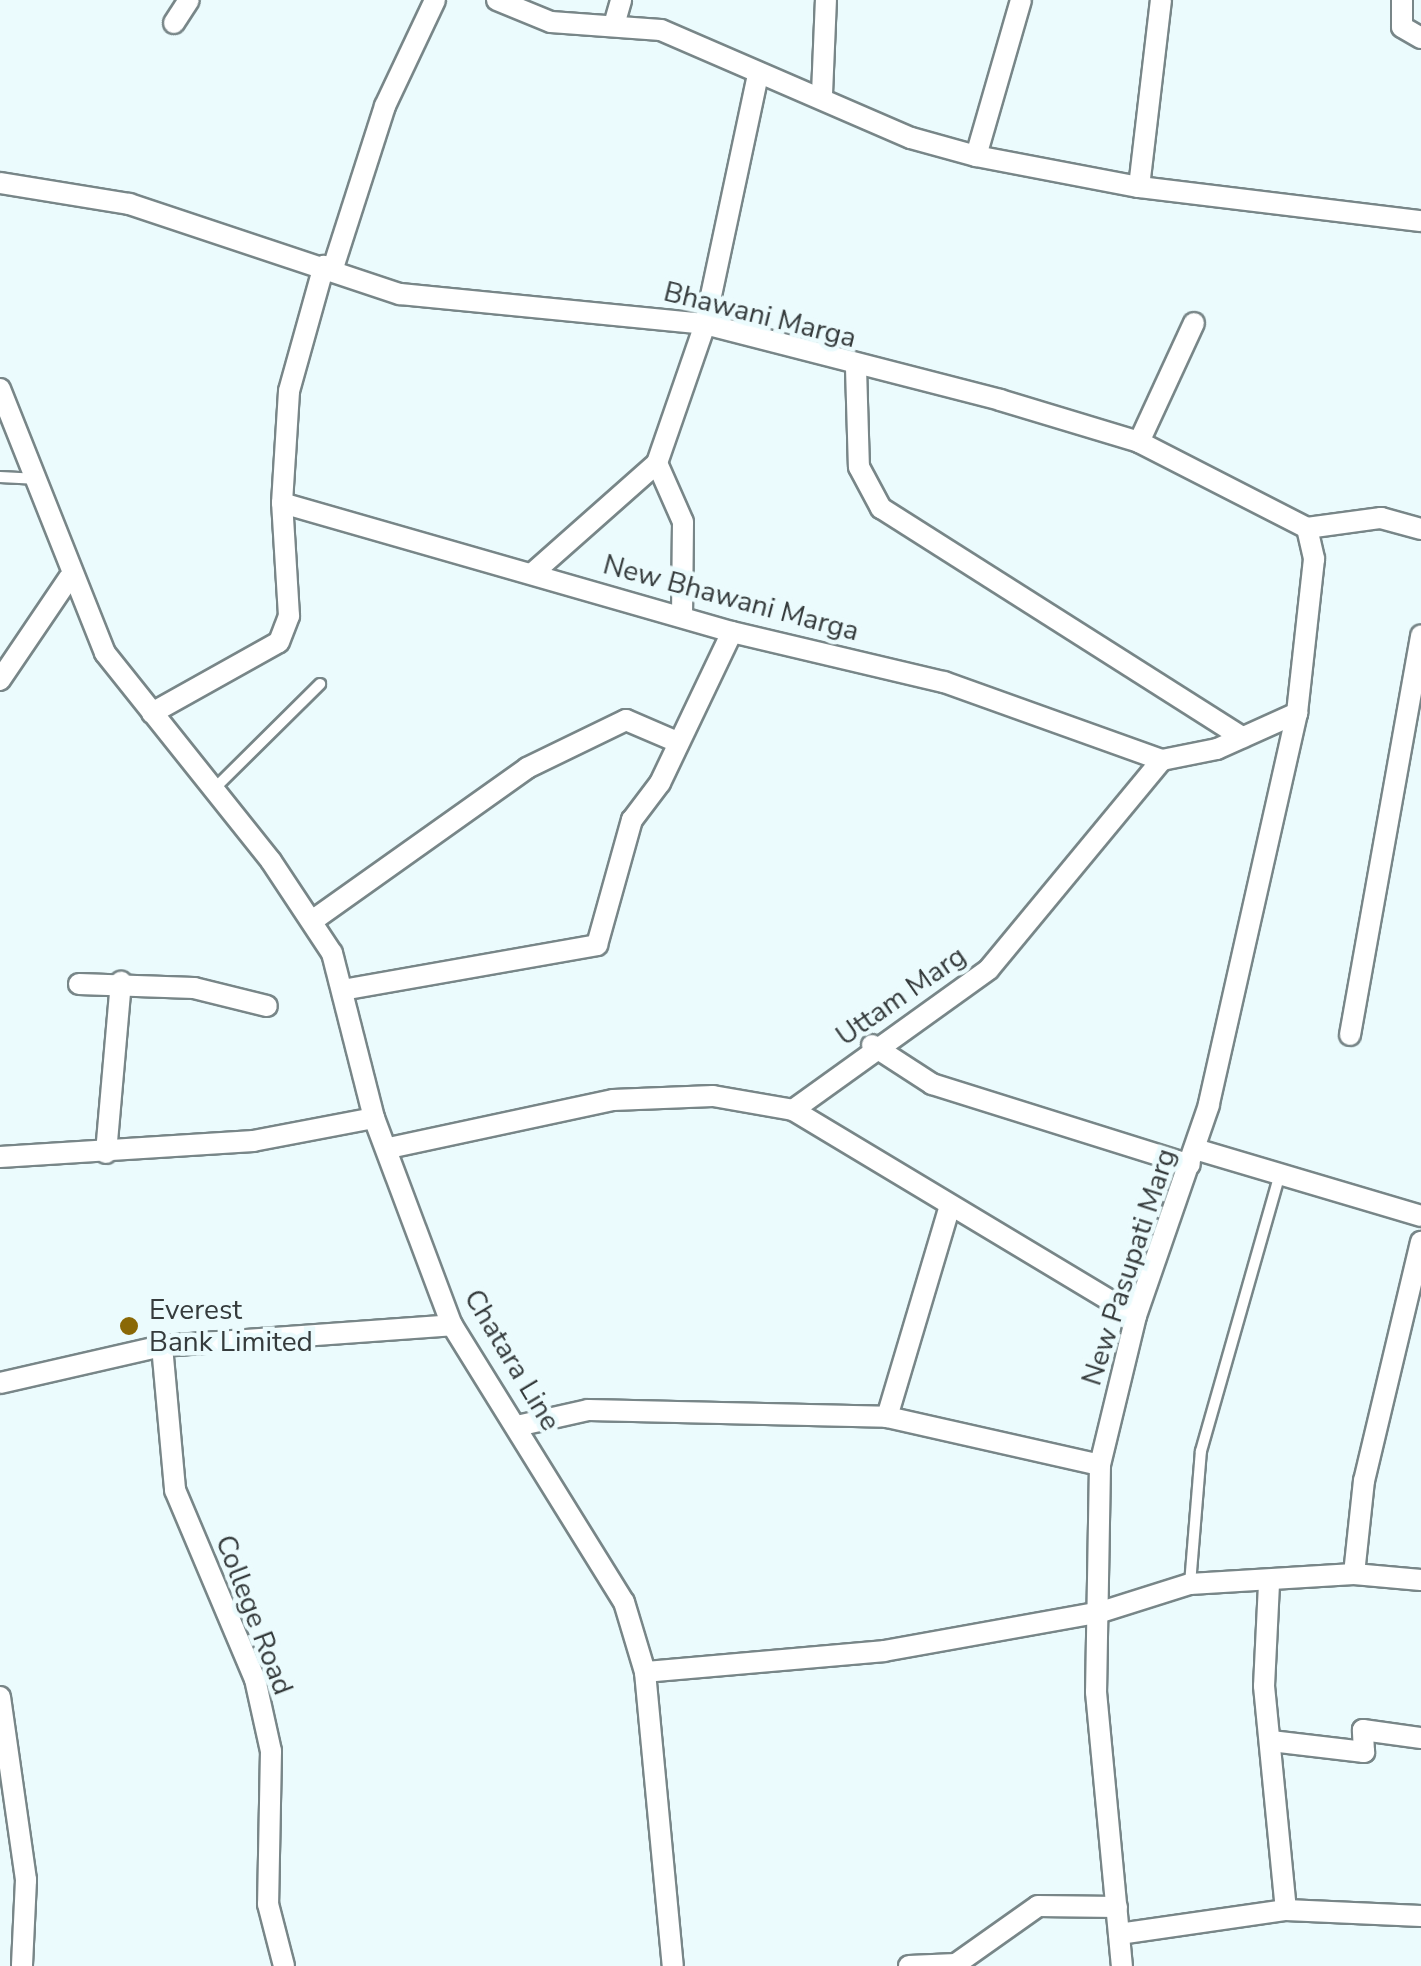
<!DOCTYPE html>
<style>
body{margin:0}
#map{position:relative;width:1421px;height:1966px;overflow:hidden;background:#ebfbfd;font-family:"Nunito Sans",sans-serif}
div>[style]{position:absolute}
.roads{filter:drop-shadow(2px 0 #788688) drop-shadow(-2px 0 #788688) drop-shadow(0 2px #788688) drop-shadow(0 -2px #788688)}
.service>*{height:10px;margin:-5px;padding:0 5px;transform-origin:5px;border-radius:5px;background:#fff}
.minor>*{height:20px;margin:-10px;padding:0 10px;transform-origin:10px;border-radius:10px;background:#fff}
.dots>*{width:28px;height:28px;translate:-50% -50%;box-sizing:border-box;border:5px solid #ebfbfd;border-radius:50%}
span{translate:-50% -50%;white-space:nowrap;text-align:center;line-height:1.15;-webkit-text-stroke:9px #ebfbfd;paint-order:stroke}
.street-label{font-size:28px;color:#353b3c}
.poi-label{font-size:28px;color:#353b3c}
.left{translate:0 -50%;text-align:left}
</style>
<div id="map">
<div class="roads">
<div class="service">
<div style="left:0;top:477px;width:34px;rotate:3deg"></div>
<div style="left:215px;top:788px;width:148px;rotate:-44.7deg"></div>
<div style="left:1190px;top:1584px;width:133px;rotate:-85.3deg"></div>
<div style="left:1201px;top:1451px;width:281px;rotate:-74.1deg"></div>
</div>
<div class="minor">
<div style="left:497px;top:0;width:58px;rotate:22.2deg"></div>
<div style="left:551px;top:22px;width:110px;rotate:4.2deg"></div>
<div style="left:661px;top:30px;width:272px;rotate:23.4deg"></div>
<div style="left:911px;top:138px;width:67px;rotate:15.5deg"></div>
<div style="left:976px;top:156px;width:166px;rotate:10.8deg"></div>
<div style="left:1139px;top:187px;width:284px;rotate:6.9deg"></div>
<div style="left:1402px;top:0;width:27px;rotate:90deg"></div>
<div style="left:1402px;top:27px;width:22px;rotate:30deg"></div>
<div style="left:174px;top:23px;width:27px;rotate:-57deg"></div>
<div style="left:614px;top:25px;width:26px;rotate:-74deg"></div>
<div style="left:822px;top:94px;width:94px;rotate:-87.6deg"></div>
<div style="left:976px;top:156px;width:162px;rotate:-73.9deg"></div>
<div style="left:0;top:183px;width:131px;rotate:9.2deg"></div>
<div style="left:129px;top:204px;width:286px;rotate:18.4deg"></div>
<div style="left:400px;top:294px;width:306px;rotate:5.6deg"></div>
<div style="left:705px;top:324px;width:305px;rotate:14.4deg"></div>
<div style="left:1000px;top:400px;width:145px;rotate:16.8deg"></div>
<div style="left:1139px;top:442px;width:189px;rotate:27.1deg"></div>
<div style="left:1307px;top:528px;width:32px;rotate:77deg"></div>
<div style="left:1314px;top:559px;width:155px;rotate:96.3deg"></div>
<div style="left:1297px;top:713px;width:402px;rotate:102.7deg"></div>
<div style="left:1209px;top:1105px;width:223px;rotate:109.1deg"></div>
<div style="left:1136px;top:1316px;width:153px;rotate:103.6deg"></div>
<div style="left:1100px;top:1465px;width:227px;rotate:91deg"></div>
<div style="left:1096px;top:1692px;width:275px;rotate:84.6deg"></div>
<div style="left:1139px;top:187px;width:188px;rotate:-83.3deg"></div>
<div style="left:333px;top:268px;width:170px;rotate:-72.2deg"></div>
<div style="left:385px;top:106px;width:117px;rotate:-64.7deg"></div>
<div style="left:856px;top:368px;width:99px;rotate:88.3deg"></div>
<div style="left:859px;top:467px;width:47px;rotate:61.8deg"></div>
<div style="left:881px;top:508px;width:428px;rotate:32.4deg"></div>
<div style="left:0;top:389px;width:284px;rotate:68.3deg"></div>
<div style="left:105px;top:653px;width:266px;rotate:51.4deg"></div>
<div style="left:271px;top:861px;width:110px;rotate:56.5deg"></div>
<div style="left:332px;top:953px;width:170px;rotate:75.7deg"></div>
<div style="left:374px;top:1118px;width:221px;rotate:69.4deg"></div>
<div style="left:452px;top:1325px;width:326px;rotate:58.2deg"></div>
<div style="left:624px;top:1602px;width:73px;rotate:73.3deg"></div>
<div style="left:645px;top:1672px;width:295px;rotate:84.6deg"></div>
<div style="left:1139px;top:442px;width:131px;rotate:-65.2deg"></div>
<div style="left:657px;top:463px;width:64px;rotate:66.2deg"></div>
<div style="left:683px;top:522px;width:93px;rotate:90.6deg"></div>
<div style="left:282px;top:503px;width:468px;rotate:16deg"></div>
<div style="left:732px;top:632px;width:218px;rotate:13.3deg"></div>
<div style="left:944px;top:682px;width:232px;rotate:19.7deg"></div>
<div style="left:1307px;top:528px;width:75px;rotate:-7.7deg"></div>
<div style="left:1381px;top:518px;width:41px;rotate:15.4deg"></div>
<div style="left:534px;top:572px;width:164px;rotate:-41.5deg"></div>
<div style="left:657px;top:463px;width:147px;rotate:-70.9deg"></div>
<div style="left:705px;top:324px;width:256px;rotate:-78deg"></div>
<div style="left:0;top:680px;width:123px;rotate:-55.9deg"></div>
<div style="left:152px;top:713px;width:145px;rotate:-29.2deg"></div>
<div style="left:279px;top:642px;width:28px;rotate:-69deg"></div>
<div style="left:289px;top:616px;width:113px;rotate:-93.5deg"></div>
<div style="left:282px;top:503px;width:112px;rotate:-86.4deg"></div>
<div style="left:289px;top:391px;width:130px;rotate:-74.4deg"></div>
<div style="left:312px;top:921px;width:264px;rotate:-35.4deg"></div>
<div style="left:527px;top:768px;width:110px;rotate:-25.9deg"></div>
<div style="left:626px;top:720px;width:53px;rotate:23.2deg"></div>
<div style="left:79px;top:984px;width:115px;rotate:2deg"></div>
<div style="left:194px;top:988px;width:75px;rotate:13.9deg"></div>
<div style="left:348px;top:989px;width:253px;rotate:-10deg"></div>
<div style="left:597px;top:945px;width:130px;rotate:-74.4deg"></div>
<div style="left:632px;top:820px;width:46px;rotate:-52.9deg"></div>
<div style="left:660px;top:783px;width:167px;rotate:-64.5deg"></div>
<div style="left:1350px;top:1035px;width:406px;rotate:-79.9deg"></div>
<div style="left:872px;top:1045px;width:72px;rotate:33deg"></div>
<div style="left:932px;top:1084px;width:270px;rotate:17.4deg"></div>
<div style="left:793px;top:1110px;width:400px;rotate:31deg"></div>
<div style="left:389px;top:1148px;width:229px;rotate:-12.1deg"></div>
<div style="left:613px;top:1100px;width:100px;rotate:-2.3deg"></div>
<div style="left:713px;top:1096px;width:81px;rotate:9.9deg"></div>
<div style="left:793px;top:1110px;width:241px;rotate:-35.7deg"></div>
<div style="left:989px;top:969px;width:271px;rotate:-50.4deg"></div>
<div style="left:1162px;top:760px;width:56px;rotate:-11.3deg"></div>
<div style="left:1217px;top:749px;width:88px;rotate:-24.2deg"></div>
<div style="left:1195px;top:1149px;width:236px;rotate:16.5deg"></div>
<div style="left:106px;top:1153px;width:172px;rotate:-85deg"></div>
<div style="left:0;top:1157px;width:254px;rotate:-3.6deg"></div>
<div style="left:253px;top:1141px;width:123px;rotate:-10.8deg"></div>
<div style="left:162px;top:1346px;width:145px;rotate:84.8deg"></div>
<div style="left:175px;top:1490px;width:205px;rotate:67.1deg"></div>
<div style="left:255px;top:1679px;width:74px;rotate:77.5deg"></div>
<div style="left:271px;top:1751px;width:153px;rotate:91.1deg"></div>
<div style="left:268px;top:1904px;width:64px;rotate:75.5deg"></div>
<div style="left:0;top:1383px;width:166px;rotate:-12.9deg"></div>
<div style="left:162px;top:1346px;width:291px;rotate:-4.1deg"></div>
<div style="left:887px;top:1417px;width:217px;rotate:-73.4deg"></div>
<div style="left:517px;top:1426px;width:73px;rotate:-12.7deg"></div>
<div style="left:588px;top:1410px;width:299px;rotate:1.3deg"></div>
<div style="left:887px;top:1417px;width:218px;rotate:12.7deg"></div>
<div style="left:1354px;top:1574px;width:94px;rotate:-83.9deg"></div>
<div style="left:1364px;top:1481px;width:246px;rotate:-76.6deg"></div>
<div style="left:1269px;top:1584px;width:102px;rotate:92.8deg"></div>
<div style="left:1264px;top:1686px;width:225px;rotate:84.4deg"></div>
<div style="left:645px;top:1672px;width:240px;rotate:-5deg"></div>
<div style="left:884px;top:1651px;width:220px;rotate:-10.2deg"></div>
<div style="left:1101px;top:1612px;width:93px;rotate:-17.5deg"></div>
<div style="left:1190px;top:1584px;width:164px;rotate:-3.5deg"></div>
<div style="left:1354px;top:1574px;width:67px;rotate:5.1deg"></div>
<div style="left:0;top:1697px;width:185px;rotate:81.9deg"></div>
<div style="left:26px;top:1880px;width:86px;rotate:92.7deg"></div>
<div style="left:1271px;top:1741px;width:94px;rotate:6.7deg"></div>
<div style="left:1364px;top:1752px;width:22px;rotate:-93deg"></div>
<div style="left:1363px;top:1730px;width:59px;rotate:7.9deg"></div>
<div style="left:1119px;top:1934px;width:169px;rotate:-8.2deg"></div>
<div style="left:1286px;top:1910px;width:135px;rotate:2.5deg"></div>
<div style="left:909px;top:1966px;width:47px;rotate:-2.4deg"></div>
<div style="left:956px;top:1964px;width:100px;rotate:-35.3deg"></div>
<div style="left:1038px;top:1906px;width:79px;rotate:0.7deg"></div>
</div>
</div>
<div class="dots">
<div style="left:129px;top:1326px;background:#8a6806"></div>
</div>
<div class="street-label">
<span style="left:760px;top:315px;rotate:14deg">Bhawani Marga</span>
<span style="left:731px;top:598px;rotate:15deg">New Bhawani Marga</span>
<span style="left:901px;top:996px;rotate:-35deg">Uttam Marg</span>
<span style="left:1129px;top:1267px;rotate:-72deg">New Pasupati Marg</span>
<span style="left:512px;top:1360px;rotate:59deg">Chatara Line</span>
<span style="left:254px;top:1615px;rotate:69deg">College Road</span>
</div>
<div class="poi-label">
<span class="left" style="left:149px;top:1326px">Everest<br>Bank Limited</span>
</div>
</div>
